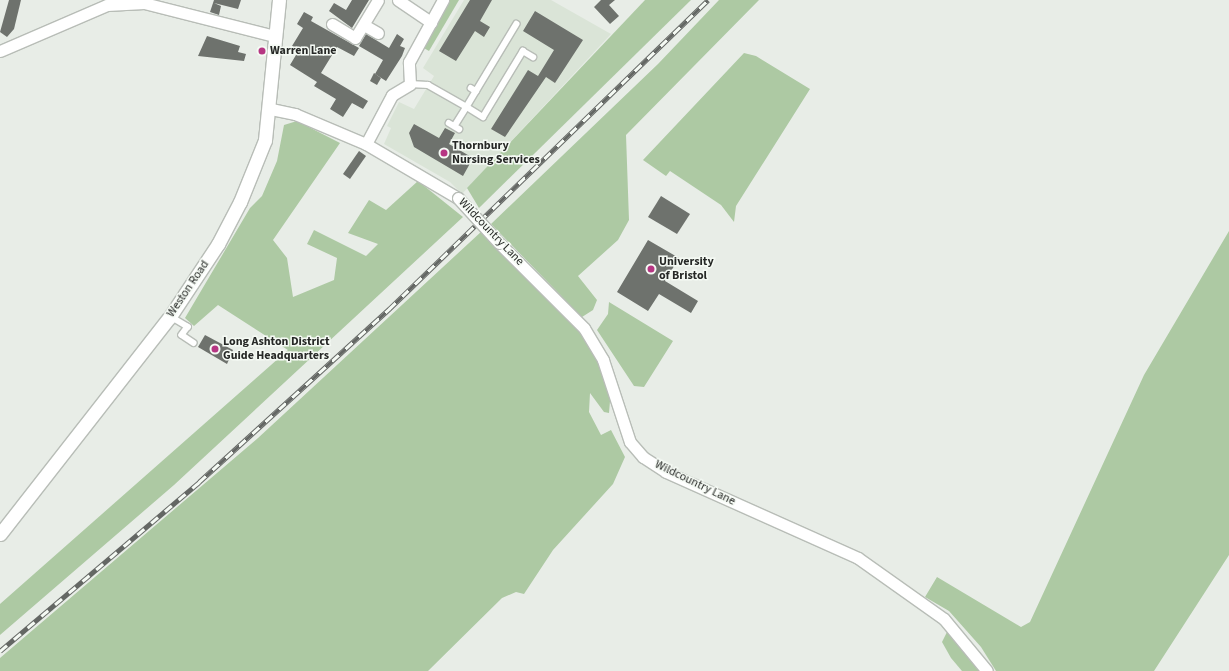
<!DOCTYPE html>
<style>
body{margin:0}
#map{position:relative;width:1229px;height:671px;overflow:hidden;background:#e8ede7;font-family:"Source Sans 3",sans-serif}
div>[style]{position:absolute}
.built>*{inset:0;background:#dae4d7}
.green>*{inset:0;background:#adc9a3}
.building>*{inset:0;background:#6e726d}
.roads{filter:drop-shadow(1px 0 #b8bdb7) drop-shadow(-1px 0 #b8bdb7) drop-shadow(0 1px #b8bdb7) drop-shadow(0 -1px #b8bdb7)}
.service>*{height:5.5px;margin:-2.75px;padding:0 2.75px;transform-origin:2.75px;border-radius:2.75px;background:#fff}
.minor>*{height:11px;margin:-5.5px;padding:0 5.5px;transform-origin:5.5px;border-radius:5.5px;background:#fff}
.tertiary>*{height:13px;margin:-6.5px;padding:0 6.5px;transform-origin:6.5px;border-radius:6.5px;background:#fff}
.rail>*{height:4.5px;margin-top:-2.25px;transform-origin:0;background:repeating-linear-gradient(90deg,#f5faf4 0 9px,#646764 0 18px);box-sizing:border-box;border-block:1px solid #646764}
.bridges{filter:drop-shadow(1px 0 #b8bdb7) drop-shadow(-1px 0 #b8bdb7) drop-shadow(0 1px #b8bdb7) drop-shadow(0 -1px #b8bdb7)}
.minor-bridge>*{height:11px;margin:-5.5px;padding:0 5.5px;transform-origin:5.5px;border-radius:5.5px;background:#fff}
.dots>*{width:11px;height:11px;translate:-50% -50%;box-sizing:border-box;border:2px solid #f5faf4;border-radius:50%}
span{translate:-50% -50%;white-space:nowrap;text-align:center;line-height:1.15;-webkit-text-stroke:3px #f5faf4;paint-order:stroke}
.poi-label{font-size:12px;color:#262826;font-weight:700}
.left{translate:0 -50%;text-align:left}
.street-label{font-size:12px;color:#262826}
</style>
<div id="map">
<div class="built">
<div style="clip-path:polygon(464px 0,551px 0,611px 34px,462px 194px,450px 182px,384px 144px,391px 128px,387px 126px,399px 102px,414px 109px,434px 76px,423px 68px)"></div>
</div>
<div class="green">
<div style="clip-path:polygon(450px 0,459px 0,429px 51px,422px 47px)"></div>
<div style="clip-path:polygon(645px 0,691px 0,479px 208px,467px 188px)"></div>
<div style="clip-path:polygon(719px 0,759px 0,626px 135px,629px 220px,618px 240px,578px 276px,597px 300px,593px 310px,582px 317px,491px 224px,658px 64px)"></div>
<div style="clip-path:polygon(744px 53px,756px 56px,810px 89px,736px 206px,734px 222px,721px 205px,670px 171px,666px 176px,643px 160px)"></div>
<div style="clip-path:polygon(297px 121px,340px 143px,273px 240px,287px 258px,293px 297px,334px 280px,337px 258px,307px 244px,314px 230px,366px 256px,378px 244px,348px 233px,369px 200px,386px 210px,418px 181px,463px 217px,174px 485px,0 635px,0 604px,288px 350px,218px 305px,194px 326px,185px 318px,250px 208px,262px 196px,277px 161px,284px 125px)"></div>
<div style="clip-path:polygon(482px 231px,581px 330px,600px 361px,611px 389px,609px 413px,604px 412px,590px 393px,589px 412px,601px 435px,611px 430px,625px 457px,613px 484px,553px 550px,524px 594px,516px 592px,502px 598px,428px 671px,0 671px,0 658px,258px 438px)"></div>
<div style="clip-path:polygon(1229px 231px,1229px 555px,1154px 671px,996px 671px,981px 647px,949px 611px,925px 597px,937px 577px,1021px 627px,1030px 622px,1144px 375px)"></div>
<div style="clip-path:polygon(609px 302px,673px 341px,644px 387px,634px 386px,597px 330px,608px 314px)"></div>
<div style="clip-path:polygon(948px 630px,969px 655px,980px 671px,962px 671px,951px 658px,942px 642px)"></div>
</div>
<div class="building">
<div style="clip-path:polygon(9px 0,21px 0,14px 29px,7px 37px,0 32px)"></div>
<div style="clip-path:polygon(214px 0,241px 0,238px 9px,214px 3px,221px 6px,219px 15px,210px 12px)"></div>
<div style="clip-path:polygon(352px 0,369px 0,352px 28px,329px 11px,334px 3px,346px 10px)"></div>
<div style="clip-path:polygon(470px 0,492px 0,480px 21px,490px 27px,484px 37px,475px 31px,456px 61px,439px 51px)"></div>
<div style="clip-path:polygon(601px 0,615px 0,609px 5px,619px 16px,610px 24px,594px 7px)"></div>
<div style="clip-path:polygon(535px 11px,583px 40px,555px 83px,546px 77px,505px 137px,491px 129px,528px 70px,538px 76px,554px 50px,523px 31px)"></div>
<div style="clip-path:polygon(304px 12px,313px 17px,311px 21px,359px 48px,354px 56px,337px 47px,321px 73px,368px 101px,363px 109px,352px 103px,343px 117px,330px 109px,336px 99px,314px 86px,317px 82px,290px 65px,299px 50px,292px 46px,303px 28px,297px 24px)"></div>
<div style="clip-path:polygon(366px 34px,389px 48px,397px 34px,404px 39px,400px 46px,405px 48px,402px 56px,386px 81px,375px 74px,383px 60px,359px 46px)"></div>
<div style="clip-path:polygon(207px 36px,240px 46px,238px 52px,246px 54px,244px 61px,198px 56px)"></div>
<div style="clip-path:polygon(374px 73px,381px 78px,377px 85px,370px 81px)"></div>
<div style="clip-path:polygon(414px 124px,439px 138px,445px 128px,455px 133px,449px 144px,473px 158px,463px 176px,414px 147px,409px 133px)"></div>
<div style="clip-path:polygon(359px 151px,366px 156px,350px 179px,343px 174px)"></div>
<div style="clip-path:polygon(661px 196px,690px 214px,677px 234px,648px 217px)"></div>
<div style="clip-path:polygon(648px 240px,679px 258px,665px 281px,698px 301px,691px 313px,659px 294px,648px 311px,617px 292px)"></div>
<div style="clip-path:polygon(205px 335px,233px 350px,227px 364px,198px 347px)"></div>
</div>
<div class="roads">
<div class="service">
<div style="left:517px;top:24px;width:97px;rotate:121.1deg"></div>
<div style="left:467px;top:107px;width:19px;rotate:32deg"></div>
<div style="left:483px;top:117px;width:77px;rotate:-58.8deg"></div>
<div style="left:523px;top:51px;width:12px;rotate:31deg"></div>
<div style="left:410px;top:84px;width:18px;rotate:3deg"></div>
<div style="left:428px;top:85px;width:45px;rotate:29.4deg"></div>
<div style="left:467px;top:107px;width:22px;rotate:122deg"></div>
<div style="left:471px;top:88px;width:6px;rotate:31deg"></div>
<div style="left:449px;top:123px;width:12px;rotate:31deg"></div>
<div style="left:170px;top:316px;width:21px;rotate:31deg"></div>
<div style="left:188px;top:327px;width:10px;rotate:127deg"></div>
<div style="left:182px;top:335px;width:14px;rotate:34deg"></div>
</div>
<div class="minor">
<div style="left:398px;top:0;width:40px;rotate:34deg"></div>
<div style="left:332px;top:24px;width:27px;rotate:31deg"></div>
<div style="left:355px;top:38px;width:44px;rotate:-58.8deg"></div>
<div style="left:364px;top:25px;width:16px;rotate:30deg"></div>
<div style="left:0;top:51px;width:116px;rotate:-23.3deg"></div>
<div style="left:107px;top:5px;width:37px;rotate:-3deg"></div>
<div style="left:144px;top:3px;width:134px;rotate:14.2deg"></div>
<div style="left:271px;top:109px;width:25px;rotate:12deg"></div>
<div style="left:295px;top:114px;width:77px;rotate:22.9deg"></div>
<div style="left:366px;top:144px;width:107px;rotate:30.4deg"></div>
<div style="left:366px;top:144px;width:55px;rotate:-62deg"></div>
<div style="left:392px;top:95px;width:21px;rotate:-31deg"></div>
<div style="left:410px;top:84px;width:22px;rotate:-93deg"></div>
<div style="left:409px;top:62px;width:71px;rotate:-61.3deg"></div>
<div style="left:499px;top:243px;width:120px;rotate:45deg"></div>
<div style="left:584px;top:328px;width:37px;rotate:59deg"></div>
<div style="left:603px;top:360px;width:86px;rotate:71.8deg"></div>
<div style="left:630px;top:442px;width:20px;rotate:49deg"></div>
<div style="left:643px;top:457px;width:27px;rotate:33deg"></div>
<div style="left:666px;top:472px;width:210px;rotate:24.1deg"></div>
<div style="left:858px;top:558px;width:105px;rotate:35.3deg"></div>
<div style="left:944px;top:619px;width:67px;rotate:50.4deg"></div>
</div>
<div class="tertiary">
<div style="left:0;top:534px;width:274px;rotate:-52deg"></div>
<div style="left:169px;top:318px;width:89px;rotate:-56.5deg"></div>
<div style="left:218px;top:244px;width:47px;rotate:-62.4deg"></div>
<div style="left:240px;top:202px;width:67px;rotate:-68deg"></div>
<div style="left:265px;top:140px;width:141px;rotate:-84.3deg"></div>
</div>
</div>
<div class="rail">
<div style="left:0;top:651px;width:261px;rotate:-40.3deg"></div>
<div style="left:199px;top:482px;width:257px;rotate:-42.3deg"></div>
<div style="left:389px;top:309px;width:444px;rotate:-44.1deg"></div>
</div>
<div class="bridges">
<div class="minor-bridge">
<div style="left:458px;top:198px;width:61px;rotate:47.7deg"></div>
</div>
</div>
<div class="dots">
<div style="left:262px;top:51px;background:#b63683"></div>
<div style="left:444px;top:153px;background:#b63683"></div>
<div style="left:651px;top:269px;background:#b63683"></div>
<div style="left:215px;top:349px;background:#b63683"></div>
</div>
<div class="poi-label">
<span class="left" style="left:270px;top:51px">Warren Lane</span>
<span class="left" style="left:452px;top:153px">Thornbury<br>Nursing Services</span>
<span class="left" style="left:659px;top:269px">University<br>of Bristol</span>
<span class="left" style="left:223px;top:349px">Long Ashton District<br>Guide Headquarters</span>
</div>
<div class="street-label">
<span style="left:491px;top:232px;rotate:46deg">Wildcountry Lane</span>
<span style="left:188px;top:289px;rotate:-56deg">Weston Road</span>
<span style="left:695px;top:483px;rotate:26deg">Wildcountry Lane</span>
</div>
</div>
